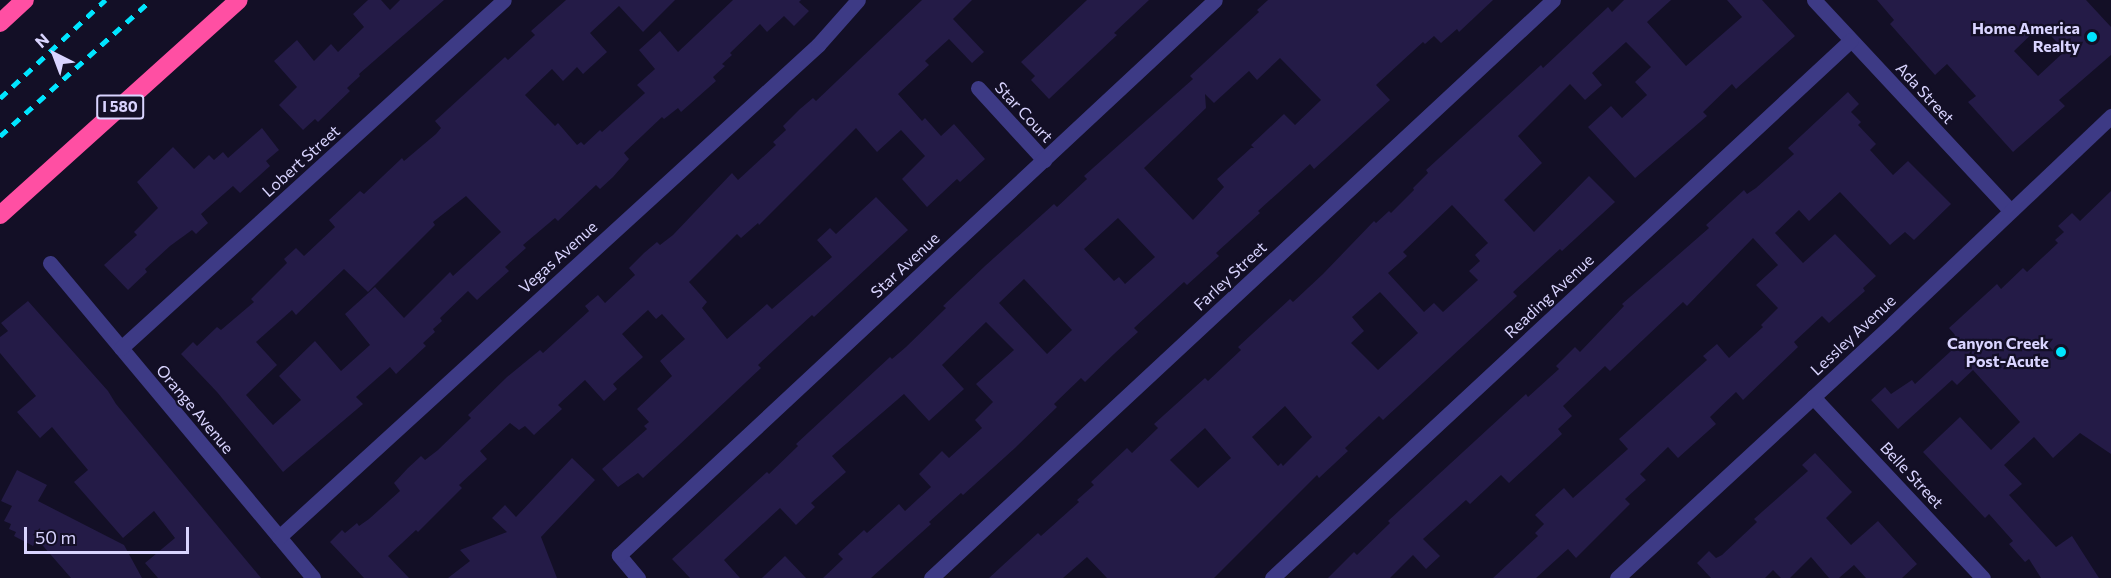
<!DOCTYPE html>
<style>
body{margin:0}
#map{position:relative;width:2111px;height:578px;overflow:hidden;background:#130f26;font-family:Commissioner,sans-serif}
div>[style]{position:absolute}
.building>*{inset:0;background:#241b47}
.minor>*{height:15px;margin:-7.5px;padding:0 7.5px;transform-origin:7.5px;border-radius:7.5px;background:#3d3a85}
.highway>*{height:18px;margin:-9px;padding:0 9px;transform-origin:9px;border-radius:9px;background:#ff4fa3}
.rail>*{height:4.5px;margin-top:-2.25px;transform-origin:0;background:repeating-linear-gradient(90deg,#00e5ff 0 9px,transparent 0 17px)}
.dots>*{width:16px;height:16px;translate:-50% -50%;box-sizing:border-box;border:3px solid #130f26;border-radius:50%}
span{translate:-50% -50%;white-space:nowrap;text-align:center;line-height:1.15;-webkit-text-stroke:4.5px #130f26;paint-order:stroke}
.shield-label span{padding:2px 4px;background:#130f26;border:2px solid;border-radius:4px;-webkit-text-stroke-width:0}
.shield-label{font-size:15px;color:#d9d4ff;font-weight:700}
.poi-label{font-size:16px;color:#d9d4ff;font-weight:700}
.right{translate:-100% -50%;text-align:right}
.street-label{font-size:16px;color:#d9d4ff}
.north{position:absolute;left:24px;top:24px;width:60px;height:60px;-webkit-text-stroke:4px #130f26;paint-order:stroke;rotate:318deg;font-size:16px;font-weight:700;line-height:24px;text-align:center;color:#d9d4ff}
.north::after{content:'';display:block;margin:auto;width:21px;height:27px;background:#d9d4ff;clip-path:polygon(50% 0,100% 100%,50% 72%,0 100%)}
.scale{position:absolute;left:24px;top:527px;width:165px;height:27px;box-sizing:border-box;border:3px solid #d9d4ff;border-top:0;padding-left:8px;font-size:18px;line-height:21px;white-space:nowrap;color:#d9d4ff;-webkit-text-stroke:4px #130f26;paint-order:stroke}
</style>
<div id="map">
<div class="building">
<div style="clip-path:polygon(368px 0,381px 0,390px 10px,400px 0,444px 0,359px 74px,360px 76px,347px 88px,350px 91px,318px 122px,315px 119px,303px 130px,279px 105px,297px 87px,274px 61px,297px 40px,314px 61px,331px 44px,338px 52px,364px 27px,353px 14px)"></div>
<div style="clip-path:polygon(evenodd,566px 0,675px 0,643px 32px,619px 6px,590px 33px,607px 52px,583px 74px,577px 67px,563px 81px,552px 69px,525px 95px,555px 126px,558px 123px,577px 145px,581px 142px,584px 145px,600px 130px,602px 132px,645px 93px,637px 85px,655px 69px,639px 50px,660px 31px,678px 52px,733px 0,801px 0,799px 2px,809px 11px,794px 26px,784px 16px,767px 32px,760px 24px,730px 53px,732px 55px,722px 64px,725px 66px,713px 77px,716px 81px,681px 112px,678px 108px,664px 119px,662px 117px,624px 153px,629px 159px,613px 177px,600px 189px,596px 185px,558px 221px,555px 218px,523px 245px,526px 248px,505px 267px,509px 271px,477px 300px,468px 291px,440px 318px,442px 321px,433px 329px,435px 332px,423px 343px,426px 346px,396px 374px,390px 367px,356px 397px,363px 404px,283px 472px,217px 392px,181px 354px,193px 342px,197px 346px,217px 327px,221px 330px,254px 302px,251px 299px,287px 263px,284px 259px,296px 248px,304px 256px,335px 227px,329px 220px,360px 191px,364px 194px,402px 158px,404px 161px,436px 134px,441px 128px,435px 121px,505px 57px,508px 60px,535px 35px,531px 31px,566px 0,466px 196px,501px 232px,453px 276px,450px 272px,404px 318px,375px 287px,345px 314px,370px 345px,341px 371px,315px 341px,279px 376px,301px 400px,273px 425px,246px 395px,277px 365px,256px 342px,292px 310px,296px 315px,344px 269px,368px 292px,435px 225px,433px 222px,466px 196px)"></div>
<div style="clip-path:polygon(922px 0,972px 0,953px 19px,984px 52px,972px 63px,949px 39px,925px 61px,929px 65px,898px 94px,922px 121px,925px 118px,941px 136px,954px 124px,985px 159px,960px 182px,957px 179px,927px 207px,902px 179px,925px 156px,901px 130px,877px 152px,856px 128px,759px 225px,758px 223px,741px 238px,737px 234px,689px 282px,707px 302px,702px 308px,727px 339px,767px 304px,772px 309px,832px 257px,817px 240px,830px 228px,836px 234px,876px 197px,908px 230px,814px 317px,812px 315px,775px 349px,758px 365px,761px 368px,679px 445px,643px 478px,638px 473px,618px 487px,602px 469px,647px 429px,644px 426px,649px 422px,637px 409px,672px 376px,660px 361px,685px 339px,662px 314px,656px 319px,648px 310px,622px 334px,643px 357px,613px 384px,617px 389px,604px 401px,585px 380px,558px 405px,562px 409px,534px 435px,525px 426px,519px 430px,510px 423px,480px 451px,487px 459px,459px 485px,462px 488px,418px 532px,416px 530px,388px 556px,409px 578px,364px 578px,330px 542px,342px 530px,345px 533px,357px 523px,359px 526px,369px 519px,400px 491px,394px 483px,408px 468px,421px 456px,425px 460px,438px 450px,471px 418px,468px 415px,507px 377px,540px 350px,543px 353px,589px 311px,585px 306px,598px 295px,605px 303px,635px 275px,629px 268px,644px 253px,657px 242px,660px 245px,673px 235px,732px 173px,738px 180px,776px 145px,773px 142px,786px 130px,783px 126px,800px 109px,813px 98px,816px 101px)"></div>
<div style="clip-path:polygon(1087px 0,1149px 0,1114px 33px,1117px 35px,1049px 99px,1031px 80px,1035px 76px,1021px 62px)"></div>
<div style="clip-path:polygon(evenodd,1268px 0,1493px 0,1459px 32px,1457px 29px,1441px 43px,1434px 36px,1425px 44px,1423px 42px,1376px 85px,1390px 100px,1314px 169px,1310px 164px,1258px 211px,1260px 213px,1216px 253px,1219px 256px,1187px 285px,1184px 282px,1134px 328px,1138px 332px,1114px 354px,1085px 382px,1081px 378px,1054px 404px,1057px 407px,1015px 448px,963px 495px,961px 493px,929px 522px,931px 524px,871px 578px,823px 578px,843px 559px,838px 554px,864px 530px,867px 533px,899px 504px,905px 511px,931px 487px,919px 474px,942px 451px,949px 458px,982px 428px,975px 420px,993px 402px,976px 384px,1014px 350px,986px 322px,942px 365px,964px 389px,929px 421px,904px 394px,832px 456px,846px 472px,811px 503px,815px 507px,796px 525px,780px 508px,724px 560px,740px 578px,690px 578px,672px 559px,767px 472px,769px 474px,798px 446px,796px 444px,890px 357px,892px 359px,906px 347px,946px 308px,943px 306px,985px 266px,1054px 204px,1057px 207px,1087px 179px,1084px 176px,1193px 79px,1190px 76px,1259px 12px,1257px 10px,1268px 0,1280px 58px,1321px 100px,1295px 125px,1284px 114px,1251px 145px,1254px 148px,1251px 148px,1217px 179px,1224px 187px,1193px 220px,1144px 168px,1206px 108px,1205px 94px,1214px 103px,1249px 71px,1257px 80px,1280px 58px,1268px 0,1118px 218px,1155px 257px,1125px 284px,1119px 277px,1114px 281px,1084px 249px,1118px 218px,1268px 0,1024px 279px,1072px 330px,1047px 354px,999px 303px,1024px 279px)"></div>
<div style="clip-path:polygon(evenodd,1624px 0,1671px 0,1647px 22px,1686px 66px,1742px 17px,1727px 0,1762px 0,1795px 36px,1736px 89px,1732px 84px,1703px 112px,1707px 116px,1635px 178px,1588px 127px,1611px 106px,1622px 118px,1647px 95px,1635px 82px,1651px 67px,1626px 42px,1592px 73px,1602px 85px,1585px 100px,1570px 84px,1518px 136px,1542px 163px,1504px 200px,1534px 232px,1589px 176px,1615px 202px,1562px 251px,1560px 249px,1513px 292px,1517px 296px,1383px 420px,1379px 416px,1345px 448px,1348px 451px,1319px 478px,1317px 475px,1214px 578px,1107px 578px,1087px 557px,1063px 578px,989px 578px,1038px 533px,1041px 536px,1079px 502px,1077px 500px,1094px 485px,1091px 482px,1127px 448px,1132px 453px,1158px 428px,1154px 424px,1205px 378px,1208px 381px,1241px 350px,1238px 347px,1290px 299px,1293px 302px,1323px 274px,1374px 221px,1376px 223px,1389px 211px,1391px 213px,1414px 190px,1413px 188px,1428px 173px,1426px 170px,1541px 65px,1543px 68px,1608px 7px,1612px 12px,1624px 0,1452px 205px,1488px 243px,1475px 255px,1480px 261px,1469px 271px,1478px 280px,1443px 312px,1434px 303px,1424px 312px,1388px 273px,1407px 256px,1403px 252px,1452px 205px,1624px 0,1380px 292px,1418px 333px,1378px 370px,1351px 343px,1364px 331px,1352px 317px,1380px 292px,1624px 0,1285px 406px,1312px 437px,1283px 466px,1281px 463px,1278px 466px,1252px 437px,1285px 406px,1624px 0,1205px 428px,1231px 458px,1198px 488px,1170px 460px,1205px 428px)"></div>
<div style="clip-path:polygon(evenodd,1877px 0,2086px 0,2111px 27px,2111px 55px,2059px 100px,2065px 106px,2013px 152px,1968px 102px,1976px 96px,1947px 64px,1935px 75px,1890px 24px,1894px 20px,1877px 0,2041px 25px,2065px 51px,2038px 76px,2014px 51px,2041px 25px)"></div>
<div style="clip-path:polygon(1848px 92px,1859px 104px,1851px 112px,1861px 122px,1858px 125px,1876px 144px,1870px 150px,1893px 175px,1908px 161px,1951px 204px,1914px 240px,1905px 232px,1890px 245px,1840px 192px,1809px 221px,1799px 210px,1775px 233px,1803px 263px,1835px 234px,1876px 276px,1863px 288px,1865px 291px,1829px 323px,1822px 316px,1794px 342px,1798px 347px,1743px 400px,1736px 392px,1710px 417px,1716px 424px,1678px 458px,1668px 447px,1640px 474px,1646px 480px,1625px 499px,1630px 504px,1576px 558px,1568px 549px,1536px 578px,1493px 578px,1538px 536px,1535px 533px,1544px 524px,1535px 515px,1564px 488px,1573px 498px,1628px 449px,1619px 439px,1707px 360px,1703px 356px,1717px 344px,1729px 358px,1763px 327px,1761px 325px,1778px 308px,1756px 285px,1778px 265px,1753px 238px,1687px 306px,1683px 302px,1610px 371px,1605px 366px,1563px 406px,1572px 416px,1558px 429px,1562px 434px,1509px 483px,1501px 475px,1470px 504px,1466px 500px,1423px 539px,1440px 556px,1426px 569px,1413px 555px,1390px 578px,1328px 578px,1354px 552px,1357px 555px,1390px 523px,1388px 521px,1526px 394px,1528px 397px,1559px 369px,1556px 366px,1575px 347px,1580px 352px,1624px 306px,1622px 304px,1709px 228px,1706px 225px,1744px 190px,1747px 194px,1756px 188px,1794px 154px,1788px 148px)"></div>
<div style="clip-path:polygon(262px 128px,279px 150px,266px 161px,270px 166px,240px 193px,233px 186px,201px 214px,208px 223px,196px 234px,192px 230px,170px 246px,145px 269px,147px 272px,128px 290px,104px 265px,137px 235px,134px 232px,158px 208px,137px 182px,173px 147px,194px 169px,209px 155px,214px 160px,223px 152px,228px 158px)"></div>
<div style="clip-path:polygon(2111px 191px,2111px 454px,2080px 433px,2053px 458px,2034px 437px,2004px 465px,2022px 484px,2009px 495px,2056px 547px,2072px 536px,2099px 578px,2041px 578px,2029px 559px,2025px 562px,2009px 544px,2013px 541px,1989px 514px,1985px 518px,1923px 452px,1960px 417px,1991px 450px,2020px 422px,1973px 370px,1957px 385px,1952px 380px,1898px 429px,1871px 400px,1885px 387px,1891px 394px,1912px 380px,1915px 384px,1951px 351px,1947px 347px,1955px 335px,1949px 328px,1997px 284px,2001px 289px,2023px 268px,2027px 272px,2058px 243px,2055px 240px,2064px 232px,2058px 226px,2072px 213px,2080px 221px)"></div>
<div style="clip-path:polygon(28px 301px,108px 391px,116px 404px,261px 578px,158px 578px,145px 563px,175px 538px,154px 511px,123px 538px,74px 482px,88px 470px,52px 427px,40px 438px,17px 412px,36px 396px,0 353px,0 337px,8px 331px,1px 323px)"></div>
<div style="clip-path:polygon(1815px 453px,1852px 492px,1826px 518px,1851px 545px,1878px 521px,1917px 564px,1902px 578px,1866px 578px,1854px 565px,1839px 578px,1829px 578px,1811px 557px,1790px 578px,1781px 578px,1773px 570px,1765px 578px,1711px 578px,1697px 563px,1709px 551px,1716px 558px,1722px 555px,1757px 522px,1754px 519px,1808px 471px,1802px 465px)"></div>
<div style="clip-path:polygon(572px 458px,595px 480px,541px 537px,557px 578px,448px 578px,470px 561px,460px 550px,507px 532px,492px 518px,505px 505px,516px 517px)"></div>
<div style="clip-path:polygon(17px 470px,47px 485px,38px 501px,124px 545px,142px 578px,71px 578px,37px 539px,33px 546px,14px 536px,16px 532px,9px 529px,11px 524px,4px 521px,12px 506px,1px 501px)"></div>
<div style="clip-path:polygon(785px 556px,806px 578px,762px 578px)"></div>
</div>
<div class="minor">
<div style="left:1814px;top:0;width:287px;rotate:47deg"></div>
<div style="left:978px;top:88px;width:98px;rotate:47.5deg"></div>
<div style="left:50px;top:263px;width:410px;rotate:50.1deg"></div>
<div style="left:121px;top:348px;width:517px;rotate:-42.26deg"></div>
<div style="left:1813px;top:397px;width:248px;rotate:46.8deg"></div>
<div style="left:279px;top:537px;width:730px;rotate:-42.39deg"></div>
<div style="left:818px;top:45px;width:60px;rotate:-48.4deg"></div>
<div style="left:638px;top:578px;width:30px;rotate:-130deg"></div>
<div style="left:619px;top:555px;width:814px;rotate:-42.96deg"></div>
<div style="left:931px;top:578px;width:849px;rotate:-42.9deg"></div>
<div style="left:1272px;top:578px;width:790px;rotate:-42.9deg"></div>
<div style="left:1617px;top:578px;width:376px;rotate:-42.7deg"></div>
<div style="left:1893px;top:323px;width:301px;rotate:-43.5deg"></div>
</div>
<div class="highway">
<div style="left:0;top:23px;width:34px;rotate:-43deg"></div>
<div style="left:0;top:215px;width:321px;rotate:-42deg"></div>
</div>
<div class="rail">
<div style="left:0;top:98px;width:144px;rotate:-43deg"></div>
<div style="left:0;top:136px;width:203px;rotate:-42deg"></div>
</div>
<div class="dots">
<div style="left:2092px;top:37px;background:#00e5ff"></div>
<div style="left:2061px;top:352px;background:#00e5ff"></div>
</div>
<div class="shield-label">
<span style="left:120px;top:107px">I 580</span>
</div>
<div class="poi-label">
<span class="right" style="left:2080px;top:37px">Home America<br>Realty</span>
<span class="right" style="left:2049px;top:352px">Canyon Creek<br>Post-Acute</span>
</div>
<div class="street-label">
<span style="left:1925px;top:93px;rotate:47deg">Ada Street</span>
<span style="left:1024px;top:112px;rotate:47deg">Star Court</span>
<span style="left:301px;top:161px;rotate:-42deg">Lobert Street</span>
<span style="left:558px;top:257px;rotate:-42deg">Vegas Avenue</span>
<span style="left:905px;top:265px;rotate:-43deg">Star Avenue</span>
<span style="left:1230px;top:276px;rotate:-43deg">Farley Street</span>
<span style="left:1549px;top:296px;rotate:-43deg">Reading Avenue</span>
<span style="left:1853px;top:335px;rotate:-43deg">Lessley Avenue</span>
<span style="left:195px;top:409px;rotate:50deg">Orange Avenue</span>
<span style="left:1912px;top:475px;rotate:47deg">Belle Street</span>
</div>
<div class="north">N</div>
<div class="scale">50 m</div>
</div>
